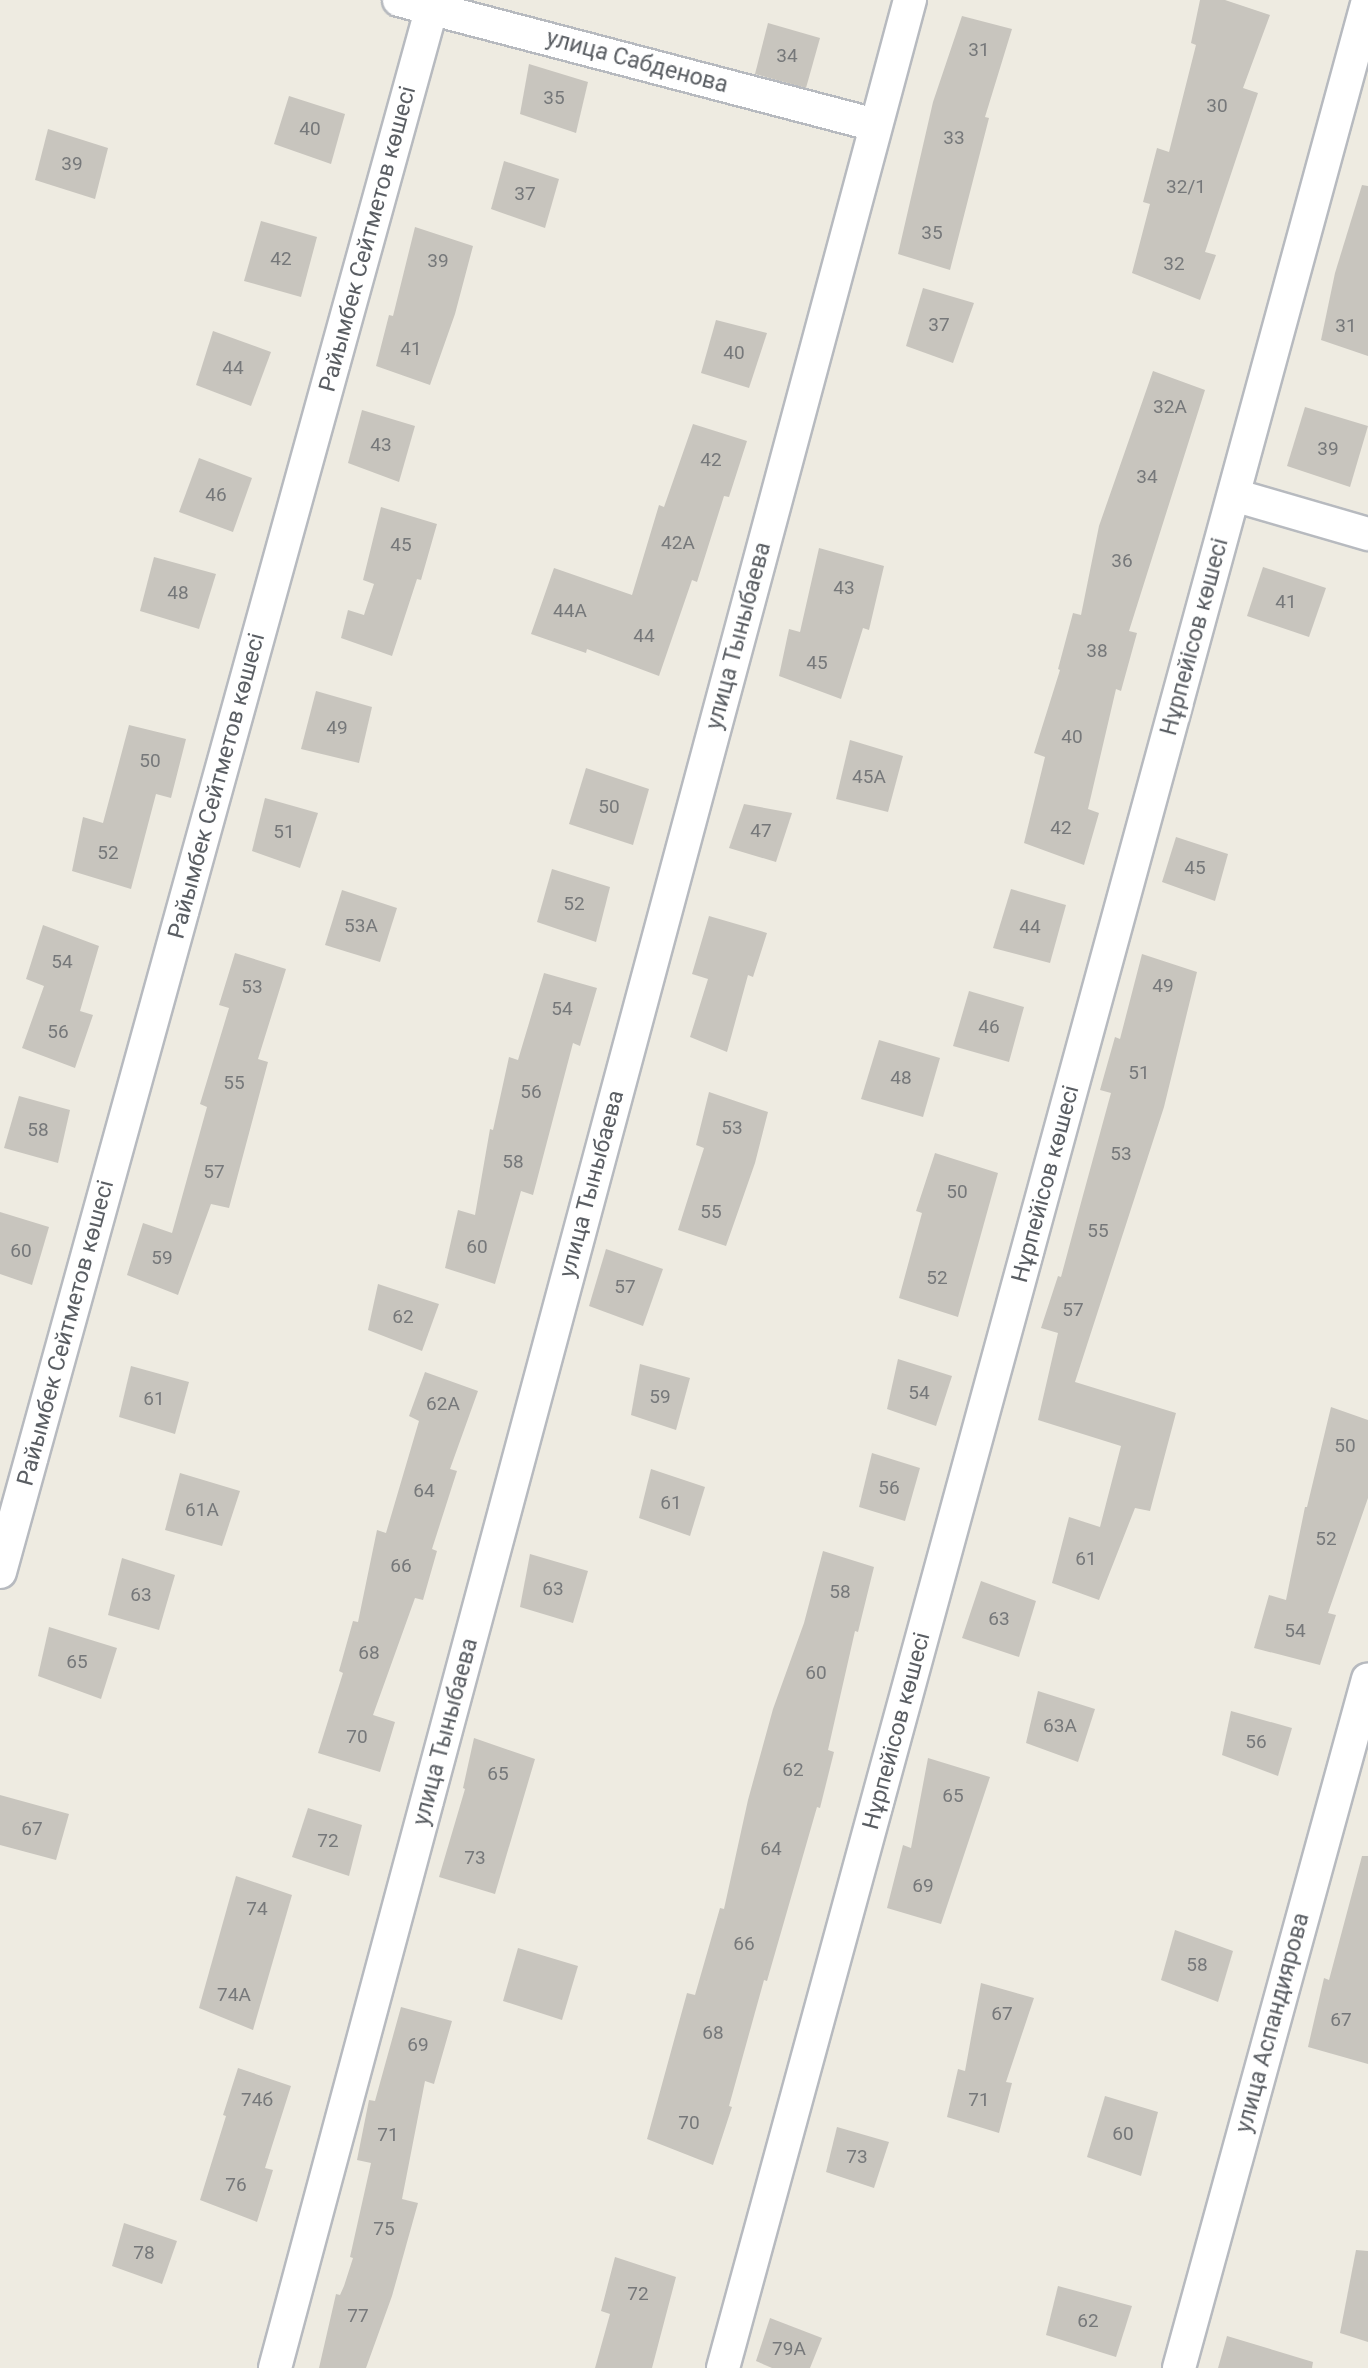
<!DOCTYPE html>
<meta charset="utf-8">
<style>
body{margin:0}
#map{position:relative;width:1368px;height:2368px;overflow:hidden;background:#eeebe1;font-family:Roboto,sans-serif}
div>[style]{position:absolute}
.building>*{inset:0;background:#c8c5be}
.roads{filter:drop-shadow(2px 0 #b7babf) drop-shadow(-2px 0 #b7babf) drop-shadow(0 2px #b7babf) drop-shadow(0 -2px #b7babf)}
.minor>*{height:32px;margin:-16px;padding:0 16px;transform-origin:16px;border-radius:16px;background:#fff}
span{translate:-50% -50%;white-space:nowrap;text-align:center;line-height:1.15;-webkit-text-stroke:7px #fff;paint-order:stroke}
.number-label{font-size:19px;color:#76787a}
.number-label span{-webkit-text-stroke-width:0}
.street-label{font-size:23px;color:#5a5e63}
</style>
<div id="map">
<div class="building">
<div style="clip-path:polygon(1200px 0,1225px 0,1270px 15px,1243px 88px,1258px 93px,1205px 252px,1216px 255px,1200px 300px,1132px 273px,1150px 204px,1143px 202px,1157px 148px,1169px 152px,1196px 45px,1191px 43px)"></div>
<div style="clip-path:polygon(962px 16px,1012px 29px,985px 117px,989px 118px,950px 270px,898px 254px,933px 102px)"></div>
<div style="clip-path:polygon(768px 23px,820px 38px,806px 88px,755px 74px)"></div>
<div style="clip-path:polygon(529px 64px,588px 82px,576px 133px,520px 114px)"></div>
<div style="clip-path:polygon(289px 96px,345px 114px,331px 164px,274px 144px)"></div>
<div style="clip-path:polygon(48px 129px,108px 148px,95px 199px,35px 180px)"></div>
<div style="clip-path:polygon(504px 161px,559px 179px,545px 228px,491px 209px)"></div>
<div style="clip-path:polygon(1362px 185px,1368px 186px,1368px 356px,1321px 340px,1335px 273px)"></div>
<div style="clip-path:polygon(261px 221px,317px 237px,301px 297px,244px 281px)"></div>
<div style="clip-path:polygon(415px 227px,473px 246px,455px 314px,430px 385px,376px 366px,389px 315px,393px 316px)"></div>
<div style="clip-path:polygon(923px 288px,974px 303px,953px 363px,906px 346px)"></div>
<div style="clip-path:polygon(716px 320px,767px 333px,749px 388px,701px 373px)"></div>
<div style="clip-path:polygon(213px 331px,271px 352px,251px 406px,196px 385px)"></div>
<div style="clip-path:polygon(1153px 371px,1205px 390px,1129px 631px,1137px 633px,1121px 691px,1116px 689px,1088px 809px,1099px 813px,1084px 865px,1024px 843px,1045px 757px,1034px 753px,1060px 670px,1058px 669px,1073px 613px,1081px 615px,1099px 526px)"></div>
<div style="clip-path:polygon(1305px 407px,1368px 426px,1350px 487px,1287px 466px)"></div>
<div style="clip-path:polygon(362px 410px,415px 426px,399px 482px,348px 463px)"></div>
<div style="clip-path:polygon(693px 424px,747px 441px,729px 497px,724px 496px,697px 582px,692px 580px,659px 676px,587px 649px,586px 653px,531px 634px,554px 568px,632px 595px,659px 505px,664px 507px)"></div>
<div style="clip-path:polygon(199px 458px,252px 478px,233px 532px,179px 512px)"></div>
<div style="clip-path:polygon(381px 507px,437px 524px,421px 580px,417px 579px,392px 656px,341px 638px,348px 610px,364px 615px,374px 584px,363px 580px)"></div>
<div style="clip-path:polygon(819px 548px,884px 566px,869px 630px,863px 628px,841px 699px,779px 676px,789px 629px,800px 632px)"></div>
<div style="clip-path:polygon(154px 557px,216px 574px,199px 629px,140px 611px)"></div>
<div style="clip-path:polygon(1263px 567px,1326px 588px,1309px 637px,1247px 616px)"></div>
<div style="clip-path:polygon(316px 691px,372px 707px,359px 763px,301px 749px)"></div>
<div style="clip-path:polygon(129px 725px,186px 739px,171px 798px,156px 794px,131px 889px,72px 871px,83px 817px,103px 823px)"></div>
<div style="clip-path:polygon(850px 740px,903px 756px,888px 812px,836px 799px)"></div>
<div style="clip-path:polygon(586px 768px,649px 789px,633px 845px,569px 824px)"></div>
<div style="clip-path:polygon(265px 798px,318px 813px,300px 868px,252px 851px)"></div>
<div style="clip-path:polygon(744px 804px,792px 813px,776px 862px,729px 848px)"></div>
<div style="clip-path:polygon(1176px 837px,1228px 854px,1215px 901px,1162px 882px)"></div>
<div style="clip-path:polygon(552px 869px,610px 887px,596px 942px,537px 922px)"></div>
<div style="clip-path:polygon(1011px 889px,1066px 905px,1050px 963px,993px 948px)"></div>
<div style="clip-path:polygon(342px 890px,397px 908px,380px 962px,325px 945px)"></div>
<div style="clip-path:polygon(709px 916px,767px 933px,753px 977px,748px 975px,727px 1052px,690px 1037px,708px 979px,692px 974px)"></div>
<div style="clip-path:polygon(43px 925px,99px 946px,80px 1011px,93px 1015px,75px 1068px,22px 1048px,44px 986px,26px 979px)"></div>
<div style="clip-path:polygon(235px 953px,286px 969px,258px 1059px,268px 1062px,229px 1208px,211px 1204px,178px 1295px,127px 1275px,143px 1223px,172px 1233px,207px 1107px,200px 1104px,229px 1008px,219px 1005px)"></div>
<div style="clip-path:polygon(1142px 954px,1197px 972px,1164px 1107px,1075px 1382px,1176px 1413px,1150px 1511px,1135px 1508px,1099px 1600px,1052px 1583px,1069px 1517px,1100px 1527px,1121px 1446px,1038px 1420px,1058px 1333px,1041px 1328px,1058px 1276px,1061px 1277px,1082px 1199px,1111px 1093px,1100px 1090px,1115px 1037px,1120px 1039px)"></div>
<div style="clip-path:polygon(544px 973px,597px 988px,580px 1046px,573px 1043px,533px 1195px,521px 1191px,495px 1284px,445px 1268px,458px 1210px,475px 1215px,490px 1129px,493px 1130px,509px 1057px,518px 1060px)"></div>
<div style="clip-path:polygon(969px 991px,1024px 1007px,1009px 1062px,953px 1046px)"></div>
<div style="clip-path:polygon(879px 1040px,940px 1058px,923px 1117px,861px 1099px)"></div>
<div style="clip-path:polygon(709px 1092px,768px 1112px,755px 1163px,726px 1246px,678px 1230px,704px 1148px,696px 1145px)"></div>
<div style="clip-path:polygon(19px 1096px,70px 1110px,58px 1163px,4px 1148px)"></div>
<div style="clip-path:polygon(935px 1153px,998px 1173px,958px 1317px,899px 1298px,922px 1213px,916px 1211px)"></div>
<div style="clip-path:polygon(0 1212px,49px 1227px,32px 1285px,0 1274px)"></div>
<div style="clip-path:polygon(606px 1249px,663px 1269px,643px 1326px,589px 1306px)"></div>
<div style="clip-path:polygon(378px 1284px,439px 1304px,422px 1351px,368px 1330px)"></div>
<div style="clip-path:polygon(898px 1359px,952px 1376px,936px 1426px,887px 1409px)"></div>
<div style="clip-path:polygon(640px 1364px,690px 1378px,676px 1430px,631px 1415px)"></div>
<div style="clip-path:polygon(131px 1366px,189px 1382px,175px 1434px,119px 1417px)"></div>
<div style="clip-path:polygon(425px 1372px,478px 1391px,450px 1469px,457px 1471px,432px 1549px,437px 1551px,423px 1600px,415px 1598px,373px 1715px,395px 1722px,380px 1772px,318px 1753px,343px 1673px,339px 1671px,353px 1621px,358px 1622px,377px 1530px,386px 1533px,419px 1421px,409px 1416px)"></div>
<div style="clip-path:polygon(1331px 1407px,1368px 1420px,1368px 1498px,1328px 1613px,1336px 1615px,1320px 1665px,1254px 1648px,1269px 1595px,1286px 1600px,1305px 1507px,1307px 1507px)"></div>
<div style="clip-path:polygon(872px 1453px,920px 1468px,905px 1521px,859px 1507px)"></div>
<div style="clip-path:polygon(651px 1469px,705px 1487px,690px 1536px,639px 1518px)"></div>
<div style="clip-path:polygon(180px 1473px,240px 1491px,222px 1546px,165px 1530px)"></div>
<div style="clip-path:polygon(823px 1551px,874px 1567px,858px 1632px,855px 1631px,828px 1750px,834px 1752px,820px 1808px,817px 1807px,767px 1981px,764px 1980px,729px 2106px,732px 2107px,713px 2165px,647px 2139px,687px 1993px,695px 1995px,720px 1908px,724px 1909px,748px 1800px,773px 1709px,804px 1623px)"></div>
<div style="clip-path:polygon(530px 1554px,588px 1571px,573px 1623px,520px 1607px)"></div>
<div style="clip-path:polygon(122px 1558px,175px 1575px,159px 1630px,108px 1615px)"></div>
<div style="clip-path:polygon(981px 1581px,1036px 1601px,1019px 1657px,962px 1638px)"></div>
<div style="clip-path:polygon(49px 1627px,117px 1648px,101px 1699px,38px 1676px)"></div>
<div style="clip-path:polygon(1038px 1691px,1095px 1709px,1078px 1762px,1026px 1743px)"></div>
<div style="clip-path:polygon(1231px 1711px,1292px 1728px,1278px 1776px,1222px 1755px)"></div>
<div style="clip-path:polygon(474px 1738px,535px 1759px,495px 1894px,439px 1877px,465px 1789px,463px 1788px)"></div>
<div style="clip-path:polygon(928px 1758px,990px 1777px,941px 1924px,887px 1908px,903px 1845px,911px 1848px)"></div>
<div style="clip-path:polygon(0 1795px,69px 1814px,56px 1860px,0 1845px)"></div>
<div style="clip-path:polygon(308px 1808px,362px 1825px,349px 1876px,292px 1857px)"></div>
<div style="clip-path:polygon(1362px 1856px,1368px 1856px,1368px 2064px,1308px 2047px,1324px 1978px,1329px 1980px)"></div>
<div style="clip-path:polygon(236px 1876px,292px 1895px,253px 2030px,199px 2008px)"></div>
<div style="clip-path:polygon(1175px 1930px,1233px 1951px,1218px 2002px,1161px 1980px)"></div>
<div style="clip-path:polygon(518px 1948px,578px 1966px,562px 2020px,503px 2001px)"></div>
<div style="clip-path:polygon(981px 1983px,1034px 1998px,1006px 2082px,1012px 2083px,999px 2133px,947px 2117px,958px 2069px,965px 2071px)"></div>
<div style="clip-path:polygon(401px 2007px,452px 2021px,434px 2084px,425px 2081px,402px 2199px,418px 2203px,392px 2296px,366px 2368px,319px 2368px,336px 2294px,340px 2295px,344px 2286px,353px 2258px,350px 2257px,371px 2163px,357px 2160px,369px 2100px,375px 2101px)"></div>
<div style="clip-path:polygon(238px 2068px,291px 2086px,265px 2168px,273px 2170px,257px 2222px,200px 2200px,226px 2116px,223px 2115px)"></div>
<div style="clip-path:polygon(1105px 2096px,1158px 2112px,1141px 2176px,1087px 2157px)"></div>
<div style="clip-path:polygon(837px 2127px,889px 2142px,874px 2188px,826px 2172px)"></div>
<div style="clip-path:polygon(124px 2223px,177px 2241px,162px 2284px,112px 2266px)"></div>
<div style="clip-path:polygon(1356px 2250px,1368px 2251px,1368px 2342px,1340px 2333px)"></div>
<div style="clip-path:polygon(615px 2257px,676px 2277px,652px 2368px,595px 2368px,610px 2314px,601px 2311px)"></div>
<div style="clip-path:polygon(1058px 2286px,1132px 2306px,1116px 2357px,1046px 2335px)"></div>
<div style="clip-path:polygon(770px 2318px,822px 2338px,810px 2368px,772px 2368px,756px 2361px)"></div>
<div style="clip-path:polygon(1227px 2336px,1313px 2362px,1312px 2368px,1218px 2368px)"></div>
</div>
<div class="roads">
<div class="minor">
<div style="left:399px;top:0;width:493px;rotate:14.7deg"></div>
<div style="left:1234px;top:495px;width:140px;rotate:16.2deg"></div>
<div style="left:0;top:1572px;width:1631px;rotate:-74.57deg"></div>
<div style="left:275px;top:2368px;width:2452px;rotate:-74.99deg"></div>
<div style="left:723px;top:2368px;width:2454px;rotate:-74.76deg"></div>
<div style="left:1179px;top:2368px;width:714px;rotate:-74.66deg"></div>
</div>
</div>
<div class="number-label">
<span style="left:979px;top:50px">31</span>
<span style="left:787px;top:56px">34</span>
<span style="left:554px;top:98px">35</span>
<span style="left:1217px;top:106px">30</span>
<span style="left:310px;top:129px">40</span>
<span style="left:954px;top:138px">33</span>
<span style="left:72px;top:164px">39</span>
<span style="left:1186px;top:187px">32/1</span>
<span style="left:525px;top:194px">37</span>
<span style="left:932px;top:233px">35</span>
<span style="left:281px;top:259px">42</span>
<span style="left:438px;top:261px">39</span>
<span style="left:1174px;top:264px">32</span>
<span style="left:939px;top:325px">37</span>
<span style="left:1346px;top:326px">31</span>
<span style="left:411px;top:349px">41</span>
<span style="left:734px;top:353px">40</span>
<span style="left:233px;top:368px">44</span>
<span style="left:1170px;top:407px">32А</span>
<span style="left:381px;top:445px">43</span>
<span style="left:1328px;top:449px">39</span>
<span style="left:711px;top:460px">42</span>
<span style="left:1147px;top:477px">34</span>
<span style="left:216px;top:495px">46</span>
<span style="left:678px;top:543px">42А</span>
<span style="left:401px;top:545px">45</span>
<span style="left:1122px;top:561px">36</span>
<span style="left:844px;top:588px">43</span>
<span style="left:178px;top:593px">48</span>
<span style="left:1286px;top:602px">41</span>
<span style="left:570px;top:611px">44А</span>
<span style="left:644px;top:636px">44</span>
<span style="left:1097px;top:651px">38</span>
<span style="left:817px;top:663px">45</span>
<span style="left:337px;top:728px">49</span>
<span style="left:1072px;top:737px">40</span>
<span style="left:150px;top:761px">50</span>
<span style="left:869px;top:777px">45А</span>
<span style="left:609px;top:807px">50</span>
<span style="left:1061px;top:828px">42</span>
<span style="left:761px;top:831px">47</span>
<span style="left:284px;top:832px">51</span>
<span style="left:108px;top:853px">52</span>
<span style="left:1195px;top:868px">45</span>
<span style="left:574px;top:904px">52</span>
<span style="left:361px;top:926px">53А</span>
<span style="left:1030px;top:927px">44</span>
<span style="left:62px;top:962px">54</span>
<span style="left:1163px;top:986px">49</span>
<span style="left:252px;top:987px">53</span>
<span style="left:562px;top:1009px">54</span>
<span style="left:989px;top:1027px">46</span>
<span style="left:58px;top:1032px">56</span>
<span style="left:1139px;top:1073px">51</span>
<span style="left:901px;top:1078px">48</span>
<span style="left:234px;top:1083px">55</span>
<span style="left:531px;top:1092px">56</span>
<span style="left:732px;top:1128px">53</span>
<span style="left:38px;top:1130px">58</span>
<span style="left:1121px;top:1154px">53</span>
<span style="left:513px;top:1162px">58</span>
<span style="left:214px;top:1172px">57</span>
<span style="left:957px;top:1192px">50</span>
<span style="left:711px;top:1212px">55</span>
<span style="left:1098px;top:1231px">55</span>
<span style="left:477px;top:1247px">60</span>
<span style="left:21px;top:1251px">60</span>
<span style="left:162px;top:1258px">59</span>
<span style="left:937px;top:1278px">52</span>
<span style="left:625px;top:1287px">57</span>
<span style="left:1073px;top:1310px">57</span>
<span style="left:403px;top:1317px">62</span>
<span style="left:919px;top:1393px">54</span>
<span style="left:660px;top:1397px">59</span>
<span style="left:154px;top:1399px">61</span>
<span style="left:443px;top:1404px">62А</span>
<span style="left:1345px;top:1446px">50</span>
<span style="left:889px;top:1488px">56</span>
<span style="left:424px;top:1491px">64</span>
<span style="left:671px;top:1503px">61</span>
<span style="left:202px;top:1510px">61А</span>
<span style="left:1326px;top:1539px">52</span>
<span style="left:1086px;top:1559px">61</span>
<span style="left:401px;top:1566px">66</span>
<span style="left:553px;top:1589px">63</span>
<span style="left:840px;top:1592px">58</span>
<span style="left:141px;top:1595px">63</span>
<span style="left:999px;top:1619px">63</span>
<span style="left:1295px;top:1631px">54</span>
<span style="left:369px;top:1653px">68</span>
<span style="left:77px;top:1662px">65</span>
<span style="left:816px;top:1673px">60</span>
<span style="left:1060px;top:1726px">63А</span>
<span style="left:357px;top:1737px">70</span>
<span style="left:1256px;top:1742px">56</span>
<span style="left:793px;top:1770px">62</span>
<span style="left:498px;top:1774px">65</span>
<span style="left:953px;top:1796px">65</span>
<span style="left:32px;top:1829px">67</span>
<span style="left:328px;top:1841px">72</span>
<span style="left:771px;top:1849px">64</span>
<span style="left:475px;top:1858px">73</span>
<span style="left:923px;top:1886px">69</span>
<span style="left:257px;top:1909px">74</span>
<span style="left:744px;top:1944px">66</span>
<span style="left:1197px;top:1965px">58</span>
<span style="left:234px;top:1995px">74А</span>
<span style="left:1002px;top:2014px">67</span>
<span style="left:1341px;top:2020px">67</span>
<span style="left:713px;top:2033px">68</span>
<span style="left:418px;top:2045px">69</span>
<span style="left:257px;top:2100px">74б</span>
<span style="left:979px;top:2100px">71</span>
<span style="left:689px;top:2123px">70</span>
<span style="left:1123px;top:2134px">60</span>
<span style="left:388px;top:2135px">71</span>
<span style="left:857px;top:2157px">73</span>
<span style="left:236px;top:2185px">76</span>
<span style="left:384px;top:2229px">75</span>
<span style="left:144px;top:2253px">78</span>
<span style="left:638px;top:2294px">72</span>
<span style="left:358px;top:2316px">77</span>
<span style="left:1088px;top:2321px">62</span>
<span style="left:789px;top:2349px">79А</span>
</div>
<div class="street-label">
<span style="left:637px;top:62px;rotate:15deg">улица Сабденова</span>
<span style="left:368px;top:239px;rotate:-75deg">Райымбек Сейтметов көшесі</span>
<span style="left:739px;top:636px;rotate:-75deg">улица Тыныбаева</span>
<span style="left:1195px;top:637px;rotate:-75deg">Нұрпейісов көшесі</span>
<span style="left:217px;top:786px;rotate:-75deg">Райымбек Сейтметов көшесі</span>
<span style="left:592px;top:1184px;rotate:-75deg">улица Тыныбаева</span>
<span style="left:1046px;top:1184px;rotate:-75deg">Нұрпейісов көшесі</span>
<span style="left:66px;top:1333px;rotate:-75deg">Райымбек Сейтметов көшесі</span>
<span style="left:897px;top:1731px;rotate:-75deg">Нұрпейісов көшесі</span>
<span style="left:446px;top:1732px;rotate:-75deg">улица Тыныбаева</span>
<span style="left:1273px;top:2023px;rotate:-75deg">улица Аспандиярова</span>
</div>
</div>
